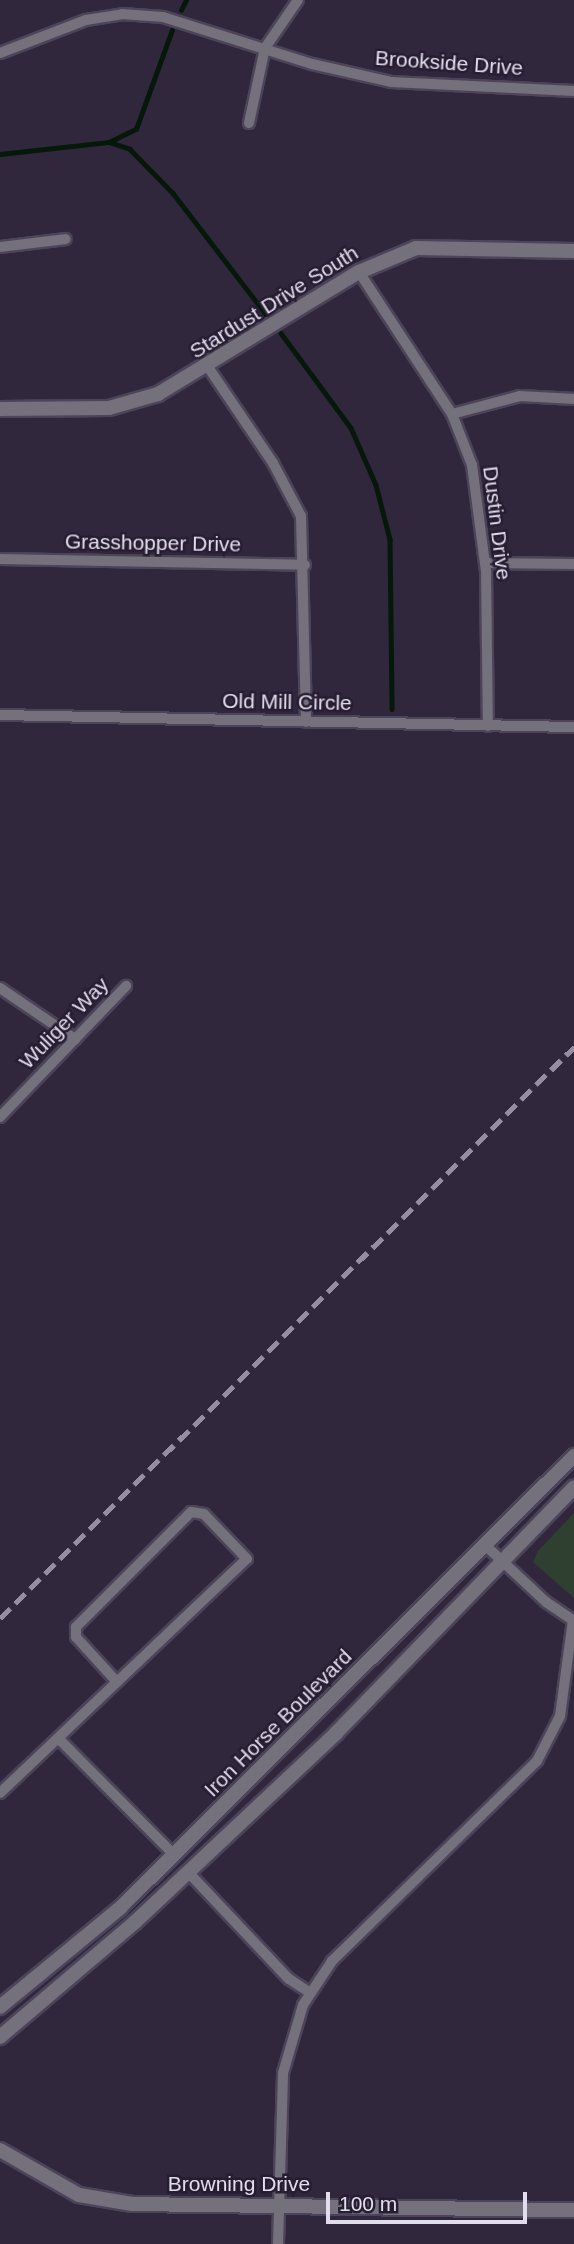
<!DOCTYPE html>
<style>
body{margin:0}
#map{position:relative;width:574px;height:2244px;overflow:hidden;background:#30273d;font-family:Arial,sans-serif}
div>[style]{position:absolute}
.green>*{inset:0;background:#2f4031}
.stream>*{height:4.5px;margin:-2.25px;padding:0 2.25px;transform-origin:2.25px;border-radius:2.25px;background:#051809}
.roads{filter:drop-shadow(2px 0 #4c4459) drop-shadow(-2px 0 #4c4459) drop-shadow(0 2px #4c4459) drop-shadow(0 -2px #4c4459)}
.minor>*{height:10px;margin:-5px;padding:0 5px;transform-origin:5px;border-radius:5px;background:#74707c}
.tertiary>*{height:14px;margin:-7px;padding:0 7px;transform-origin:7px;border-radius:7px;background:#74707c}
.rail>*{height:4.5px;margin-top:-2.25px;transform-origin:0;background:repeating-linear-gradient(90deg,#958ea0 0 14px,transparent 0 21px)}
span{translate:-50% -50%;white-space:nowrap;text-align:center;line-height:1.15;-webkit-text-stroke:5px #261d32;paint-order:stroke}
.street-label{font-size:21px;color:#e2ddec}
.scale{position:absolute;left:326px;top:2192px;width:201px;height:32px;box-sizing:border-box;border:4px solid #e2ddec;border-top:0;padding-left:9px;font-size:21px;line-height:24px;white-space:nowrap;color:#e2ddec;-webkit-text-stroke:5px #261d32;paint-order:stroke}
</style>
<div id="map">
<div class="green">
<div style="clip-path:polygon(574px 1513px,574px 1598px,533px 1562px,538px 1551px)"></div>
</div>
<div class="stream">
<div style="left:181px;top:10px;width:11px;rotate:-63deg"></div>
<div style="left:109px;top:142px;width:30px;rotate:-26deg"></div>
<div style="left:136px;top:129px;width:105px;rotate:-70deg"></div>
<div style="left:0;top:154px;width:110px;rotate:-6.3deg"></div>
<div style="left:109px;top:142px;width:22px;rotate:18deg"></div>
<div style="left:130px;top:149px;width:62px;rotate:45.7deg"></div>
<div style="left:173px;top:193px;width:153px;rotate:52.5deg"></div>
<div style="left:281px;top:333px;width:118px;rotate:53.6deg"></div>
<div style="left:351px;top:428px;width:62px;rotate:66.3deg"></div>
<div style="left:376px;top:485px;width:56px;rotate:75.5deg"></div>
<div style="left:390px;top:539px;width:170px;rotate:89.3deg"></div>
</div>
<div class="roads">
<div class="minor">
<div style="left:0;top:53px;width:92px;rotate:-21deg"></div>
<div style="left:86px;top:20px;width:36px;rotate:-9deg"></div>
<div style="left:122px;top:14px;width:41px;rotate:4.2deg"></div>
<div style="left:163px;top:17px;width:156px;rotate:17.5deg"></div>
<div style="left:312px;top:64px;width:81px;rotate:12.8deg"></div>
<div style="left:391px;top:82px;width:183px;rotate:2.8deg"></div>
<div style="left:249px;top:123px;width:77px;rotate:-78deg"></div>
<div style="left:265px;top:48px;width:58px;rotate:-55.5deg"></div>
<div style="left:0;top:247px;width:66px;rotate:-6.9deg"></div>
<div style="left:359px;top:272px;width:170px;rotate:56.8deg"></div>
<div style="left:452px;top:414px;width:55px;rotate:68.6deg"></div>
<div style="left:472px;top:465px;width:107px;rotate:82.5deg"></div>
<div style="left:486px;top:571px;width:155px;rotate:89.3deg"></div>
<div style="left:208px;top:367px;width:116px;rotate:55.9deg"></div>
<div style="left:273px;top:463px;width:60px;rotate:62.2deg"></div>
<div style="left:301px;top:516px;width:206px;rotate:88.6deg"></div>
<div style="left:452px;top:414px;width:70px;rotate:-14.8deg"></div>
<div style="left:520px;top:396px;width:54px;rotate:3.2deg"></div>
<div style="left:0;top:559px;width:305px;rotate:1.1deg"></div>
<div style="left:485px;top:563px;width:89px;rotate:0.6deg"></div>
<div style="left:0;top:715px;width:574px;rotate:1.2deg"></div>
<div style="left:0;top:988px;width:91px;rotate:34.2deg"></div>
<div style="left:0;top:1117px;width:182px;rotate:-46.1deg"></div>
<div style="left:485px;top:1545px;width:83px;rotate:43.1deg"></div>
<div style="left:546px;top:1602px;width:34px;rotate:34deg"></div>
<div style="left:58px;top:1738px;width:165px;rotate:45.2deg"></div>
<div style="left:0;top:1793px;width:340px;rotate:-43.5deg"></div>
<div style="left:247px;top:1559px;width:62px;rotate:-133.7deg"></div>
<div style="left:204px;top:1514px;width:13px;rotate:-171deg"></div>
<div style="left:191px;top:1512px;width:163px;rotate:135deg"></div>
<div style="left:76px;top:1627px;width:10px;rotate:90deg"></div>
<div style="left:76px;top:1637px;width:61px;rotate:47.7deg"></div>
<div style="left:188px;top:1872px;width:147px;rotate:46.7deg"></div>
<div style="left:289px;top:1979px;width:24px;rotate:33deg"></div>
<div style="left:278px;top:2244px;width:171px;rotate:-88.3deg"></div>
<div style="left:283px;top:2073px;width:71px;rotate:-73.6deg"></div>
<div style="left:303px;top:2005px;width:53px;rotate:-56.6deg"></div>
<div style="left:332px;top:1961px;width:286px;rotate:-44.3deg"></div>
<div style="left:537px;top:1761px;width:51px;rotate:-62.9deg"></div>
<div style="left:560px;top:1716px;width:97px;rotate:-82.3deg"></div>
</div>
<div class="tertiary">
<div style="left:0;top:409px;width:109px;rotate:-0.5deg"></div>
<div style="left:109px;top:408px;width:51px;rotate:-15.9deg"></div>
<div style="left:158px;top:394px;width:235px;rotate:-31.3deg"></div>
<div style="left:359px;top:272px;width:62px;rotate:-22.8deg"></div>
<div style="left:416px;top:248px;width:158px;rotate:1.1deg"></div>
<div style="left:0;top:2007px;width:156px;rotate:-39.5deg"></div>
<div style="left:120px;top:1908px;width:641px;rotate:-44.87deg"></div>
<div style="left:0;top:2037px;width:177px;rotate:-40.4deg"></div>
<div style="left:135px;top:1922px;width:276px;rotate:-43.2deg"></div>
<div style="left:336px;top:1733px;width:342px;rotate:-45.9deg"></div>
<div style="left:0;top:2150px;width:91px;rotate:29.7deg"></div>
<div style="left:79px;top:2195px;width:54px;rotate:9.6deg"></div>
<div style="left:132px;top:2204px;width:442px;rotate:0.8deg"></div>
</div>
</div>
<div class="rail">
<div style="left:0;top:1618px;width:810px;rotate:-44.85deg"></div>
</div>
<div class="street-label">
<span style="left:449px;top:63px;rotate:4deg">Brookside Drive</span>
<span style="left:274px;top:302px;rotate:-32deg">Stardust Drive South</span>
<span style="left:497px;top:523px;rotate:83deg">Dustin Drive</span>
<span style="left:153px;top:543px;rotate:1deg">Grasshopper Drive</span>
<span style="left:287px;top:702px;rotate:1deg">Old Mill Circle</span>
<span style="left:64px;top:1023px;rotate:-46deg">Wuliger Way</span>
<span style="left:278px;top:1723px;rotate:-45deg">Iron Horse Boulevard</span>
<span style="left:239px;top:2184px">Browning Drive</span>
</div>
<div class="scale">100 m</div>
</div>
